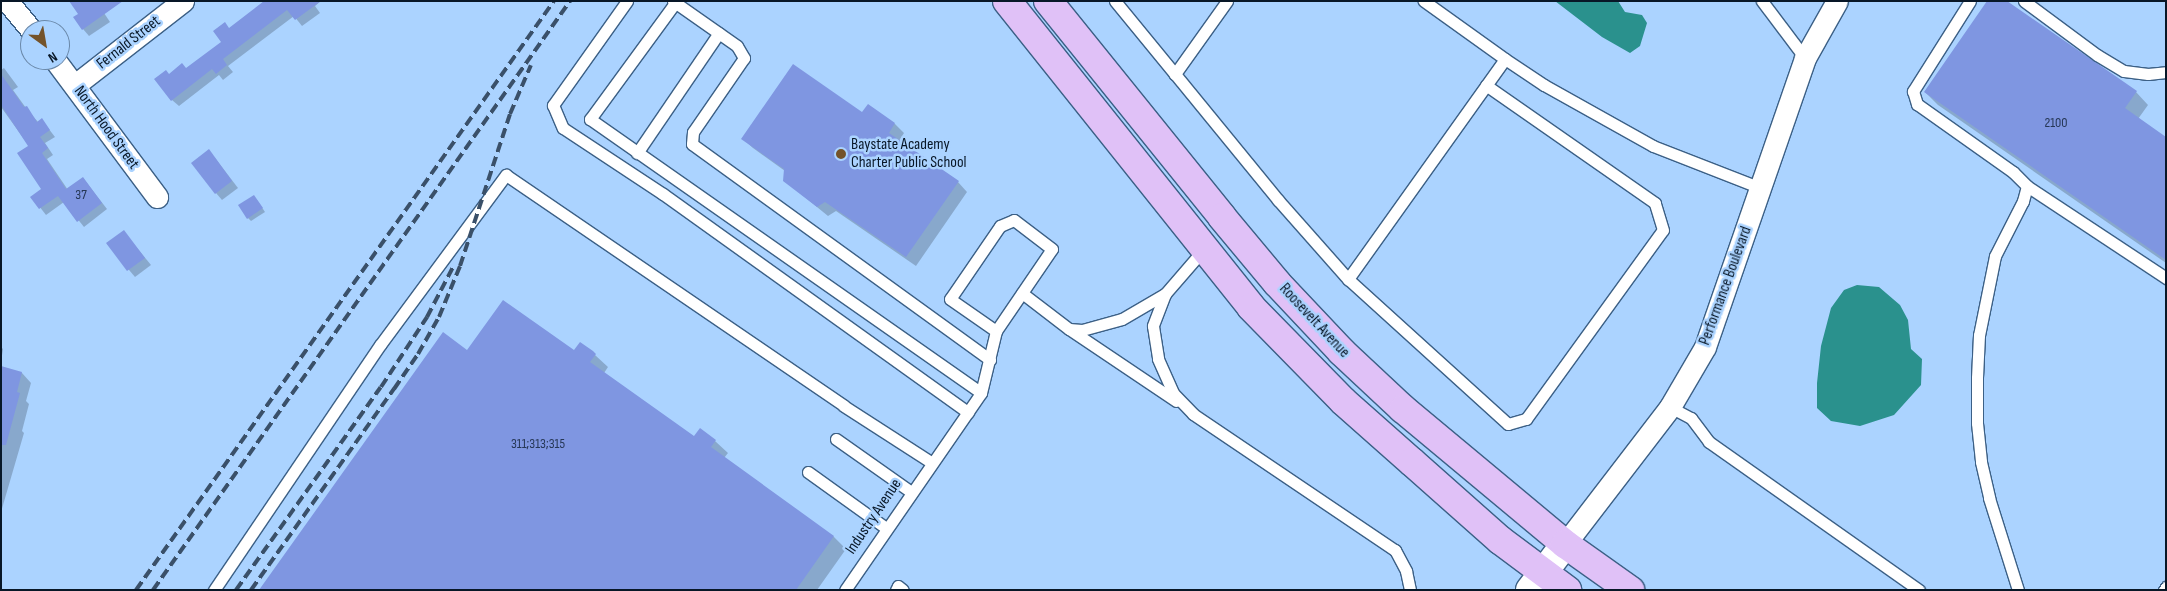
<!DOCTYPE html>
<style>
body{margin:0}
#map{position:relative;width:2167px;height:591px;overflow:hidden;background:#abd3ff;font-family:"Sofia Sans Condensed",sans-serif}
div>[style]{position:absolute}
.water>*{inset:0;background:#2a918d}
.shadow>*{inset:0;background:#0003}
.building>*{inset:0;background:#7f96e1}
.roads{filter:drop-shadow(1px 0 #3c6086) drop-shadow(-1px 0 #3c6086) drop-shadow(0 1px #3c6086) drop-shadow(0 -1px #3c6086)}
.service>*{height:11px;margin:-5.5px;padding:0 5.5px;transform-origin:5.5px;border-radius:5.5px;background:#fff}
.minor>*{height:21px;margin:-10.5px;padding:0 10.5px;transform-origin:10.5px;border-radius:10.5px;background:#fff}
.tertiary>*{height:28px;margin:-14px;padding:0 14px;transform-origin:14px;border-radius:14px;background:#fff}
.primary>*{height:28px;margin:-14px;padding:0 14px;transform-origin:14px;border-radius:14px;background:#e0c1f7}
.rail>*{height:4px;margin-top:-2px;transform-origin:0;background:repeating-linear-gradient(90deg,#3a5069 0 10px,transparent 0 15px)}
.dots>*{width:14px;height:14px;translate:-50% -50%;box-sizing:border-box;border:2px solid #abd3ff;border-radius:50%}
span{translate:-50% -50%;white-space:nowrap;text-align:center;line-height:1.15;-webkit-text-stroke:5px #abd3ff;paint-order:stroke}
.number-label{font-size:14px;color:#263756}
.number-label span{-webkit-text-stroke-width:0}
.street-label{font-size:16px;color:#081727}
.poi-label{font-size:16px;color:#081727}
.left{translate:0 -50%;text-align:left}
.frame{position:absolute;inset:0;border:2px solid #081727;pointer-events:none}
.north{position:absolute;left:20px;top:20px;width:50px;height:50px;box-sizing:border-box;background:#abd3ff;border:1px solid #6a88a9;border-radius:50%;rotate:148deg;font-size:14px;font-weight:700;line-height:20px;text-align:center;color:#081727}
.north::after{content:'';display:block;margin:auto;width:18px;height:22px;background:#74532a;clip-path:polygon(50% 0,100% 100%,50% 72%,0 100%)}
</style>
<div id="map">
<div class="water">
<div style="clip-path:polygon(1555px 1px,1618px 1px,1625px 12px,1642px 15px,1647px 23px,1640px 46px,1630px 53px,1602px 37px)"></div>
<div style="clip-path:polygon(1857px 285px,1879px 287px,1900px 305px,1908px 320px,1911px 349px,1922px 359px,1921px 385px,1894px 415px,1860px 426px,1831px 421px,1817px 408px,1817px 383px,1821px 346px,1831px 308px,1844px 290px)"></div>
</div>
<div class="shadow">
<div style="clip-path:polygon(96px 1px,110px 22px,89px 36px,83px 29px,80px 14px)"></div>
<div style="clip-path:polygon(267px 1px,321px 1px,315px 6px,320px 13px,302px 26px,294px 16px,228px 66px,233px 72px,223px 80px,219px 75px,179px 106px,172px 100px,169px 75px,186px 69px,223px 42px,230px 29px)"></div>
<div style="clip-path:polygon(4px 68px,18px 87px,13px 90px,26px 108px,38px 122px,42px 120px,55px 137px,45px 143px,53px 155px,47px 159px,68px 190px,83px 178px,107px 209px,84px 227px,64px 202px,46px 215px,32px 197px,43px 190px,29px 146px,1px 107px,1px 70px)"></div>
<div style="clip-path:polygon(1925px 92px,2136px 92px,2148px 105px,2138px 119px,2166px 138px,2166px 263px,1938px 105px)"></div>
<div style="clip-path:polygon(863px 114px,895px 124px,904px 133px,899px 141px,958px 182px,967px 192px,916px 266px,836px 211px,828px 216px,785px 181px,785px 171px,753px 148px,743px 139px)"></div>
<div style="clip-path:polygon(215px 158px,238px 188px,222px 200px,216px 193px)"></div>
<div style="clip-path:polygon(257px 200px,265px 212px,251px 221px,248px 218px)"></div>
<div style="clip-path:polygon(124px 232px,151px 265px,135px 277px,107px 244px)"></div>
<div style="clip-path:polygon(1px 347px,3px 349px,1px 362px)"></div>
<div style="clip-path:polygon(468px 352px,574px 352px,595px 355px,608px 367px,604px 373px,695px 438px,715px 441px,728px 453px,724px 458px,834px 537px,846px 549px,817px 590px,261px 590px)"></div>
<div style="clip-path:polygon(1px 367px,22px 373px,31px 383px,26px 401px,29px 404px,22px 431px,24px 433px,1px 512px)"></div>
</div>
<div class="building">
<div style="clip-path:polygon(69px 1px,123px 1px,82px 30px,73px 17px,78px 14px)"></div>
<div style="clip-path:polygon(264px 1px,321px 1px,295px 20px,287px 10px,223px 59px,227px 65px,216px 74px,212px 69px,171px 101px,154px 79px,166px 70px,169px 74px,182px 63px,186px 68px,221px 42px,213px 31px,225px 22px,229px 28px)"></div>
<div style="clip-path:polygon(1987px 1px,2007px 1px,2137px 91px,2125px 108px,2166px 137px,2166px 260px,1924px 92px)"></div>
<div style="clip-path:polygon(793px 64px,862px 112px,868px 104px,895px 123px,889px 133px,959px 181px,906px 257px,825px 202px,817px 207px,783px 181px,784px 169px,741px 139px)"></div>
<div style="clip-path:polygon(1px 74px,24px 107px,27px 106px,37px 122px,42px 118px,50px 130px,40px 137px,48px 148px,42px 153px,66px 189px,83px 177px,102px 203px,77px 222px,58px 196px,39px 209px,30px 197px,41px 189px,17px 153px,28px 146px,1px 105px)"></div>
<div style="clip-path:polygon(209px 149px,232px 181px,215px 194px,191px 163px)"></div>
<div style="clip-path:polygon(254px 195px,263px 208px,247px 219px,238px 205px)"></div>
<div style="clip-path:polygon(124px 230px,145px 258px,127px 271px,106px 243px)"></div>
<div style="clip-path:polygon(503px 300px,574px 350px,580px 342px,593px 351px,596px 354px,590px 362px,694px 436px,700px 428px,716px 440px,711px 447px,834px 536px,796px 590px,259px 590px,443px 332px,467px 350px)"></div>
<div style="clip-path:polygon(1px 366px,22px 372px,17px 392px,20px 393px,6px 445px,1px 445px)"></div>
</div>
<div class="roads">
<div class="service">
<div style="left:627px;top:1px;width:128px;rotate:125.4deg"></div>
<div style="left:553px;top:105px;width:25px;rotate:67deg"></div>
<div style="left:563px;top:128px;width:120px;rotate:33.4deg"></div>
<div style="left:663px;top:194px;width:375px;rotate:35.6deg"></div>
<div style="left:673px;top:1px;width:78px;rotate:35.1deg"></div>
<div style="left:737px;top:46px;width:14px;rotate:60deg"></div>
<div style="left:744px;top:58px;width:90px;rotate:124.6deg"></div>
<div style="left:693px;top:132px;width:12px;rotate:95deg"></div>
<div style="left:692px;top:144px;width:368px;rotate:35.9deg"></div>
<div style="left:1115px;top:1px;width:94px;rotate:50.6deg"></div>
<div style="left:1227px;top:1px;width:90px;rotate:125.5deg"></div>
<div style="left:1175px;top:74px;width:163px;rotate:50.7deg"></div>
<div style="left:1278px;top:200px;width:106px;rotate:48.5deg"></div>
<div style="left:1348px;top:279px;width:216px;rotate:42.2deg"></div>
<div style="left:1508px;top:424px;width:19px;rotate:-16deg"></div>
<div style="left:1526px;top:419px;width:233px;rotate:-54.1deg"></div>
<div style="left:1663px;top:230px;width:28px;rotate:-107deg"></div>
<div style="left:1655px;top:203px;width:206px;rotate:-145.1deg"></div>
<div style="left:1762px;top:1px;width:71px;rotate:53deg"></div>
<div style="left:1970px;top:1px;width:107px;rotate:122.3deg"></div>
<div style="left:1913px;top:91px;width:14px;rotate:73deg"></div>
<div style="left:1917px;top:104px;width:118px;rotate:35.3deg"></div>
<div style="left:2013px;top:172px;width:20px;rotate:45deg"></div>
<div style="left:2027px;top:186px;width:16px;rotate:105deg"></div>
<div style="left:2023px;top:201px;width:62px;rotate:117deg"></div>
<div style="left:1995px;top:256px;width:81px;rotate:101.4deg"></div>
<div style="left:1979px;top:335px;width:43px;rotate:92.7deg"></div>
<div style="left:1977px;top:378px;width:45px;rotate:90deg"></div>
<div style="left:1977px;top:423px;width:39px;rotate:84deg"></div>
<div style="left:1981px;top:462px;width:37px;rotate:77deg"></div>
<div style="left:1989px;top:498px;width:96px;rotate:72.5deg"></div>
<div style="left:2024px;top:1px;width:91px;rotate:36.5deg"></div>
<div style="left:2097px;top:55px;width:31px;rotate:31deg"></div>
<div style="left:2124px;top:71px;width:24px;rotate:7deg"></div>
<div style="left:2148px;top:74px;width:18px;rotate:-6deg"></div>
<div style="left:675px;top:3px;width:144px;rotate:126.2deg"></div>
<div style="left:590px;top:119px;width:477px;rotate:35deg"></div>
<div style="left:981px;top:393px;width:239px;rotate:124.6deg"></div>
<div style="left:1505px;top:59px;width:47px;rotate:33.7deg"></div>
<div style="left:1544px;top:85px;width:125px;rotate:29.2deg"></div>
<div style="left:1653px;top:146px;width:116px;rotate:21.3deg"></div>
<div style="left:637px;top:153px;width:145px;rotate:-55.7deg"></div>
<div style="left:2027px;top:186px;width:167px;rotate:33.5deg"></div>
<div style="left:1348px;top:279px;width:270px;rotate:-54.5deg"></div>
<div style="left:1505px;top:59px;width:100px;rotate:-144.4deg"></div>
<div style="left:1022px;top:293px;width:59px;rotate:37.5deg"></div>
<div style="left:1069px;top:329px;width:129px;rotate:33.9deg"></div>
<div style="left:1165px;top:294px;width:60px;rotate:-49.1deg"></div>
<div style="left:1069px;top:329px;width:13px;rotate:4deg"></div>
<div style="left:1082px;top:330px;width:41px;rotate:-15.4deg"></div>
<div style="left:1122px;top:319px;width:50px;rotate:-30.2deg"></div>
<div style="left:1165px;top:294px;width:34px;rotate:111deg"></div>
<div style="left:1153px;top:326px;width:33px;rotate:81deg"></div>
<div style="left:1158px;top:359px;width:37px;rotate:66deg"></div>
<div style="left:1173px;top:393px;width:29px;rotate:46deg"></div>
<div style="left:1193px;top:414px;width:244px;rotate:34deg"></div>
<div style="left:1395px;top:550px;width:24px;rotate:62deg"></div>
<div style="left:1406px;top:571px;width:19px;rotate:78deg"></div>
<div style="left:981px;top:393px;width:64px;rotate:-76.4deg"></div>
<div style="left:996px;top:331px;width:99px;rotate:-55.7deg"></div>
<div style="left:1052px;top:249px;width:48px;rotate:-142.7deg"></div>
<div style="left:1014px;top:220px;width:15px;rotate:157deg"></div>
<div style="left:1000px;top:226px;width:88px;rotate:124.4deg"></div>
<div style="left:950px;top:299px;width:56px;rotate:34.8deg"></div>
<div style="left:1670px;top:407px;width:24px;rotate:28deg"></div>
<div style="left:1691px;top:418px;width:30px;rotate:53deg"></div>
<div style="left:1709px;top:442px;width:257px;rotate:35.2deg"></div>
<div style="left:836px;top:439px;width:92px;rotate:35.2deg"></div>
<div style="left:808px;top:472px;width:96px;rotate:35.7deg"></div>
<div style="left:214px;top:590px;width:296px;rotate:-55.9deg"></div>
<div style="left:380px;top:345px;width:212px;rotate:-53.5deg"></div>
<div style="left:506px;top:175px;width:409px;rotate:34.3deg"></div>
<div style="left:844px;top:406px;width:103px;rotate:32.8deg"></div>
<div style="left:896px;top:590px;width:4px;rotate:-63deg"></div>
<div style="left:898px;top:586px;width:6px;rotate:39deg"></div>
<div style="left:2164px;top:590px;width:4px;rotate:-56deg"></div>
</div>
<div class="minor">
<div style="left:7px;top:1px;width:38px;rotate:50deg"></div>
<div style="left:55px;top:60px;width:171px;rotate:53.3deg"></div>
<div style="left:75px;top:85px;width:137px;rotate:-37.9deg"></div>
<div style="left:1565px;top:544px;width:173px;rotate:-52.5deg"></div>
<div style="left:1670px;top:407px;width:69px;rotate:-59.7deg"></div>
<div style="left:1705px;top:347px;width:306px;rotate:-70.9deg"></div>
<div style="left:1805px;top:58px;width:65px;rotate:-60.7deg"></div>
</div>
<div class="tertiary">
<div style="left:1530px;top:590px;width:58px;rotate:-52.7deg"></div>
</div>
<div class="primary">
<div style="left:1007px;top:1px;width:391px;rotate:51.4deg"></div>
<div style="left:1251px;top:307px;width:132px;rotate:45.6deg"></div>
<div style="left:1343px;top:401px;width:92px;rotate:41.5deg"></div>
<div style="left:1412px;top:462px;width:118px;rotate:41.6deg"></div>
<div style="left:1500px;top:540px;width:84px;rotate:36.7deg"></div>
<div style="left:1048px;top:1px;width:277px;rotate:51.1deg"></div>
<div style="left:1222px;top:217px;width:86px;rotate:50.2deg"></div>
<div style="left:1277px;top:283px;width:95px;rotate:46.7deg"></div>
<div style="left:1342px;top:352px;width:83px;rotate:43.1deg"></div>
<div style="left:1403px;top:409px;width:211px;rotate:39.8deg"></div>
<div style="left:1565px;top:544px;width:80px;rotate:35.3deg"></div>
</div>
</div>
<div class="rail">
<div style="left:136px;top:590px;width:722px;rotate:-54.64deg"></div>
<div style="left:153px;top:590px;width:722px;rotate:-54.7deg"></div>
<div style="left:236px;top:590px;width:249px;rotate:-54.5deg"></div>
<div style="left:381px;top:387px;width:84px;rotate:-56.7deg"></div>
<div style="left:427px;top:317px;width:56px;rotate:-62.5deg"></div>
<div style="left:251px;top:590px;width:247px;rotate:-54.6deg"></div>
<div style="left:394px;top:389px;width:42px;rotate:-55.6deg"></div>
<div style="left:418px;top:354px;width:43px;rotate:-60.4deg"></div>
<div style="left:439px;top:317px;width:55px;rotate:-67.6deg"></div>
<div style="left:460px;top:266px;width:160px;rotate:-71.8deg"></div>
<div style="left:510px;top:114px;width:53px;rotate:-66.8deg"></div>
</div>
<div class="dots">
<div style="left:841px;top:154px;background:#74532a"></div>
</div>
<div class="number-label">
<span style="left:2056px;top:123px">2100</span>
<span style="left:81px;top:195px">37</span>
<span style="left:538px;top:444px">311;313;315</span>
</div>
<div class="street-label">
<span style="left:129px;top:43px;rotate:-38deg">Fernald Street</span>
<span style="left:106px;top:128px;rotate:54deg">North Hood Street</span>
<span style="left:1726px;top:286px;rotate:-70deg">Performance Boulevard</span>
<span style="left:1314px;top:321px;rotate:47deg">Roosevelt Avenue</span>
<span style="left:874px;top:517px;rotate:-56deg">Industry Avenue</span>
</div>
<div class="poi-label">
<span class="left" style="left:851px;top:154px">Baystate Academy<br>Charter Public School</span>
</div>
<div class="frame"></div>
<div class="north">N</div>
</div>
